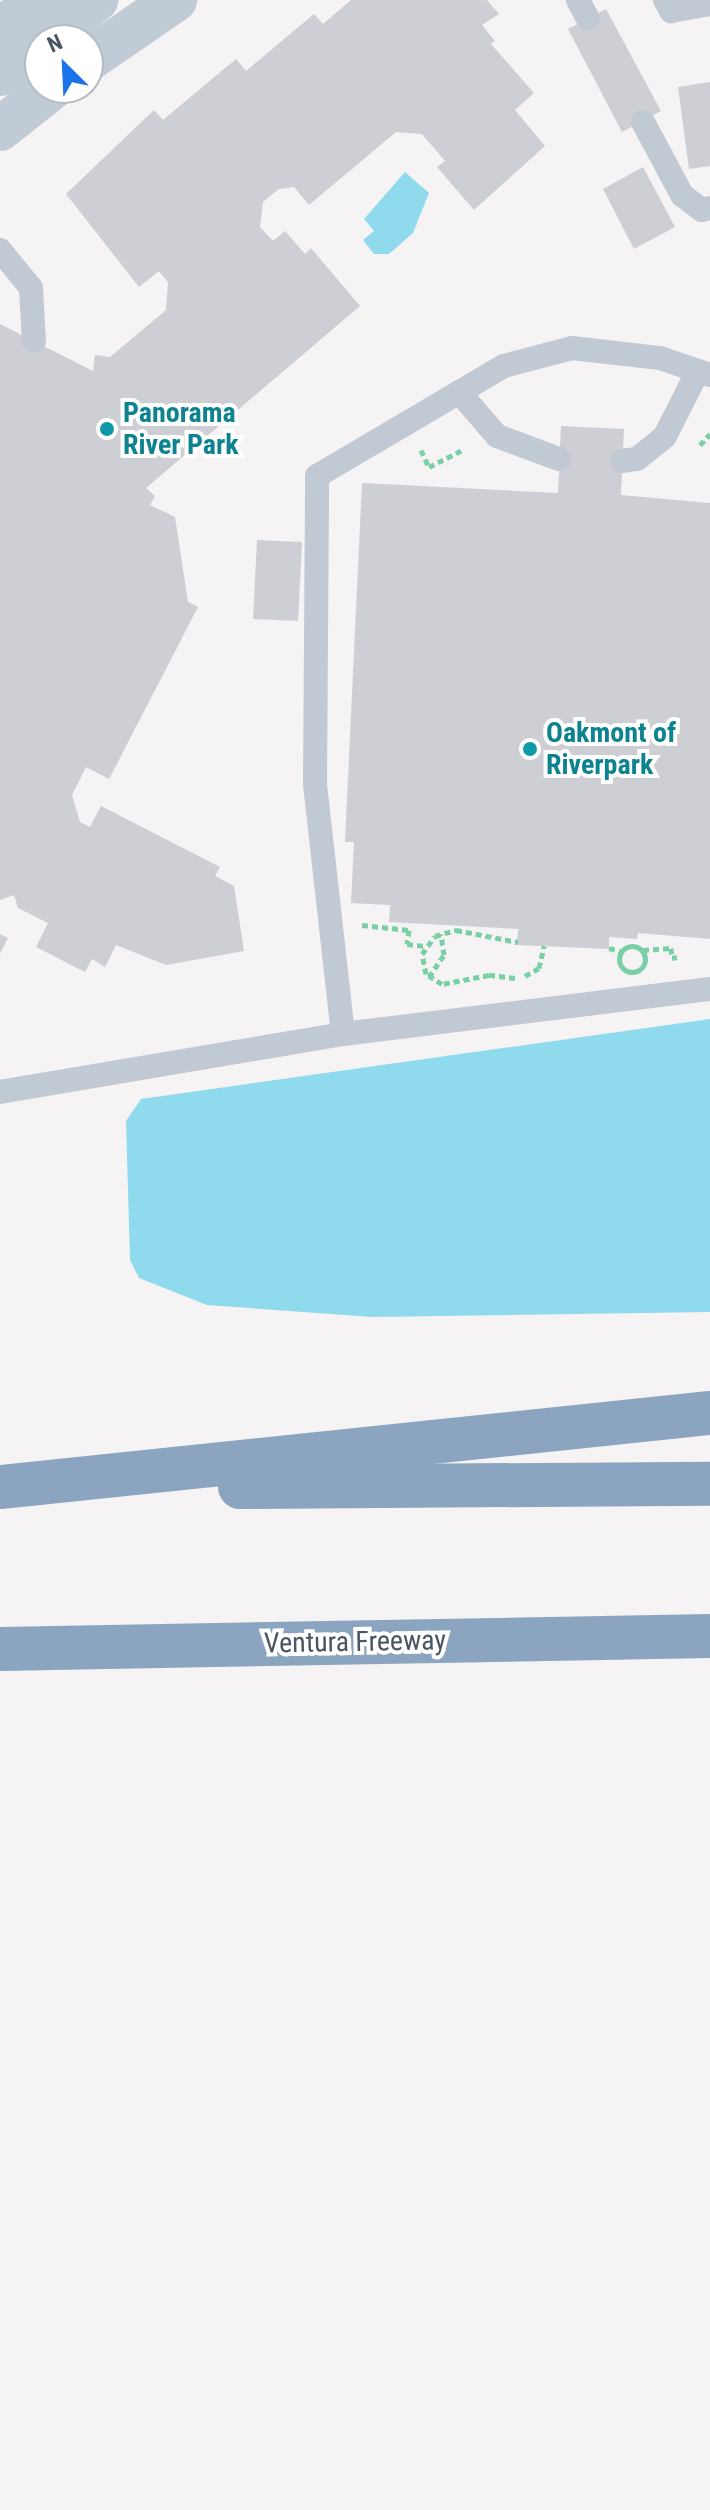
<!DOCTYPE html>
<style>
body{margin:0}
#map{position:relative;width:710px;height:2510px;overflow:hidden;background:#f5f3f3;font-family:"Roboto Condensed",sans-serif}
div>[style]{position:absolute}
.water>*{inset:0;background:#90daee}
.building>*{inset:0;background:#cdcfd5}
.path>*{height:5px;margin-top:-2.5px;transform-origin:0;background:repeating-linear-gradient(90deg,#7ad0a6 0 6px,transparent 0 10px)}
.path>.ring{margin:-2.5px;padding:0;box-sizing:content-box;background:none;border:5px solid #7ad0a6;border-radius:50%}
.service>*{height:24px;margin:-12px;padding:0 12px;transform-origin:12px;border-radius:12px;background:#c1cad2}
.secondary>*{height:44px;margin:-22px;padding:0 22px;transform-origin:22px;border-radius:22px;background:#c1cbd6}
.motorway>*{height:44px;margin:-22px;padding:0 22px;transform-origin:22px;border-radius:22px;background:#8ba5c1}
.dots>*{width:22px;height:22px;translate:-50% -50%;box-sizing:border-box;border:4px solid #fff;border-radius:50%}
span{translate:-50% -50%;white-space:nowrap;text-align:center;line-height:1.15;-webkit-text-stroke:8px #fff;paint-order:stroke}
.culture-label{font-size:28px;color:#0d838f;font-weight:700}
.left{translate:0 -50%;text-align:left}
.street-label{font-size:28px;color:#4a5661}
.north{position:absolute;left:24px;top:24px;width:80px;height:80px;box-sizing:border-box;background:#fff;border:2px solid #b7bbc0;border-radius:50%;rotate:336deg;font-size:22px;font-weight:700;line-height:32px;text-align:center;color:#4a5661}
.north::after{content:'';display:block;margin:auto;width:28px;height:36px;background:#1a73e8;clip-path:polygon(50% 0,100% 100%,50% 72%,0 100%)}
</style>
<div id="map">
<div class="water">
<div style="clip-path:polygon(405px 172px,429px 193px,413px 233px,389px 254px,374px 254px,363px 240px,374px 231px,364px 219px)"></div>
<div style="clip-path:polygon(710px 1019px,710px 1312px,373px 1317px,207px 1305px,139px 1278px,130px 1260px,126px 1121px,141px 1099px)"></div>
</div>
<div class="building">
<div style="clip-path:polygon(351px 0,487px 0,499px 14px,482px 25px,495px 41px,491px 44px,534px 93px,515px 110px,545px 146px,474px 210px,437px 167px,445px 161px,422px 134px,396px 132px,309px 205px,294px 187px,279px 189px,263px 202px,260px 227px,273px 241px,285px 231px,305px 254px,311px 248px,360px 306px,146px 488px,155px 496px,150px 505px,175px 517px,188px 602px,198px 607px,109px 779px,86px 767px,72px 795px,80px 822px,90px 827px,101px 806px,220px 867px,215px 876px,234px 886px,244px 951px,166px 965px,116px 945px,105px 967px,92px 959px,85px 972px,36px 947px,48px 923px,18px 908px,14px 895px,0 900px,0 324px,93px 371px,95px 355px,110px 357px,166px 310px,168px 282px,159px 271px,139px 287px,66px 194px,154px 110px,163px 120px,236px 59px,246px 71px,314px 14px,323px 24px)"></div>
<div style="clip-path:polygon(606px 9px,661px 111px,622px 132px,568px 29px)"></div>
<div style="clip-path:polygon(710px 82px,710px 166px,689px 169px,678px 87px)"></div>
<div style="clip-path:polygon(643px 167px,675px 227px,634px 249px,603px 189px)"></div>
<div style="clip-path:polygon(561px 426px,624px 429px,621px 495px,710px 503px,710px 939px,638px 933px,637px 939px,609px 937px,609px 949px,517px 945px,518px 929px,389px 922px,390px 905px,351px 903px,354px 842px,345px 842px,362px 483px,558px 493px)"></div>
<div style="clip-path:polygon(257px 540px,302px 542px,298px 621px,253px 619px)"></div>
<div style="clip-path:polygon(0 934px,8px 938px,0 954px)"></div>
</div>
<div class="path">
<div style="left:700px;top:445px;width:15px;rotate:-48deg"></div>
<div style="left:421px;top:450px;width:19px;rotate:65deg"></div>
<div style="left:429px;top:467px;width:39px;rotate:-27deg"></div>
<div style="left:362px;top:925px;width:47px;rotate:6.1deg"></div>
<div style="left:409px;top:930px;width:14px;rotate:98deg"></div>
<div style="left:407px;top:944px;width:18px;rotate:6deg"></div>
<div class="ring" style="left:619px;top:946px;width:21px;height:21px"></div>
<div style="left:609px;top:948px;width:11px;rotate:15deg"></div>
<div style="left:643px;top:950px;width:28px;rotate:-4deg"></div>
<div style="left:671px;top:948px;width:10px;rotate:84deg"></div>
<div style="left:672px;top:958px;width:5px;rotate:-11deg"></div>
<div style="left:525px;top:976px;width:16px;rotate:-30deg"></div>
<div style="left:539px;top:968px;width:23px;rotate:-77deg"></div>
<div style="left:429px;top:977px;width:27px;rotate:-56deg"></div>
<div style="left:444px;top:955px;width:21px;rotate:-98deg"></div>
<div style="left:515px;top:978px;width:26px;rotate:-173deg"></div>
<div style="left:489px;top:975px;width:48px;rotate:169.2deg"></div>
<div style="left:442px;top:984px;width:19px;rotate:-148deg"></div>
<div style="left:426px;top:974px;width:20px;rotate:-101deg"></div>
<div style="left:422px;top:954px;width:22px;rotate:-54deg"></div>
<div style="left:435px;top:936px;width:22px;rotate:-16deg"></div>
<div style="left:456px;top:930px;width:63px;rotate:11deg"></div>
</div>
<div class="service">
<div style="left:578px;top:0;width:21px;rotate:62deg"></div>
<div style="left:665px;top:0;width:13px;rotate:61deg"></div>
<div style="left:671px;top:11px;width:40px;rotate:-10deg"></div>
<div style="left:643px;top:122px;width:83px;rotate:61.9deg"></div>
<div style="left:682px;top:195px;width:25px;rotate:37deg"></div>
<div style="left:702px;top:210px;width:8px;rotate:-14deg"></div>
<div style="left:0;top:250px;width:49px;rotate:50.8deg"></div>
<div style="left:31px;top:288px;width:53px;rotate:86.8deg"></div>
<div style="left:459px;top:392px;width:58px;rotate:49.2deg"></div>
<div style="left:497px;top:436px;width:66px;rotate:20.4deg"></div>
<div style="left:622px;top:461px;width:15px;rotate:-8deg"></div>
<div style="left:637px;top:459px;width:36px;rotate:-39deg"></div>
<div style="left:665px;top:436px;width:73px;rotate:-63.1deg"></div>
<div style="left:343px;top:1034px;width:370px;rotate:-7deg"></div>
<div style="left:0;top:1092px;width:348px;rotate:-9.6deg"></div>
<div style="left:343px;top:1034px;width:252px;rotate:-96.4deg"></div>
<div style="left:315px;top:784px;width:308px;rotate:-89.6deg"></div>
<div style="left:317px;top:476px;width:217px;rotate:-30.5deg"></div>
<div style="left:504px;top:366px;width:70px;rotate:-14.8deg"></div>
<div style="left:572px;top:348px;width:89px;rotate:6.5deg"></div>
<div style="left:660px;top:358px;width:53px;rotate:18.8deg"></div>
</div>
<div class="secondary">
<div style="left:0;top:30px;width:49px;rotate:-37.6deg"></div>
<div style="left:44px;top:40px;width:66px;rotate:-37.6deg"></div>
<div style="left:88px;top:60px;width:106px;rotate:-34.6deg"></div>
<div style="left:0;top:74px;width:51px;rotate:-37.8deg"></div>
<div style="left:0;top:129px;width:66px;rotate:-38.3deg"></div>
</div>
<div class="motorway">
<div style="left:0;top:1487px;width:714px;rotate:-5.95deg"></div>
<div style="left:240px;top:1487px;width:470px;rotate:-0.4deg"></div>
<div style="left:0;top:1649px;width:710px;rotate:-1.05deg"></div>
</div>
<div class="dots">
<div style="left:107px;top:429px;background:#0f9aa8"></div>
<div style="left:530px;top:749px;background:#0f9aa8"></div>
</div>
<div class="culture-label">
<span class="left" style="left:123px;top:429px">Panorama<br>River Park</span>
<span class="left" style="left:546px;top:749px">Oakmont of<br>Riverpark</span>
</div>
<div class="street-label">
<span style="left:355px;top:1642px;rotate:-1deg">Ventura Freeway</span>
</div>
<div class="north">N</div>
</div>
